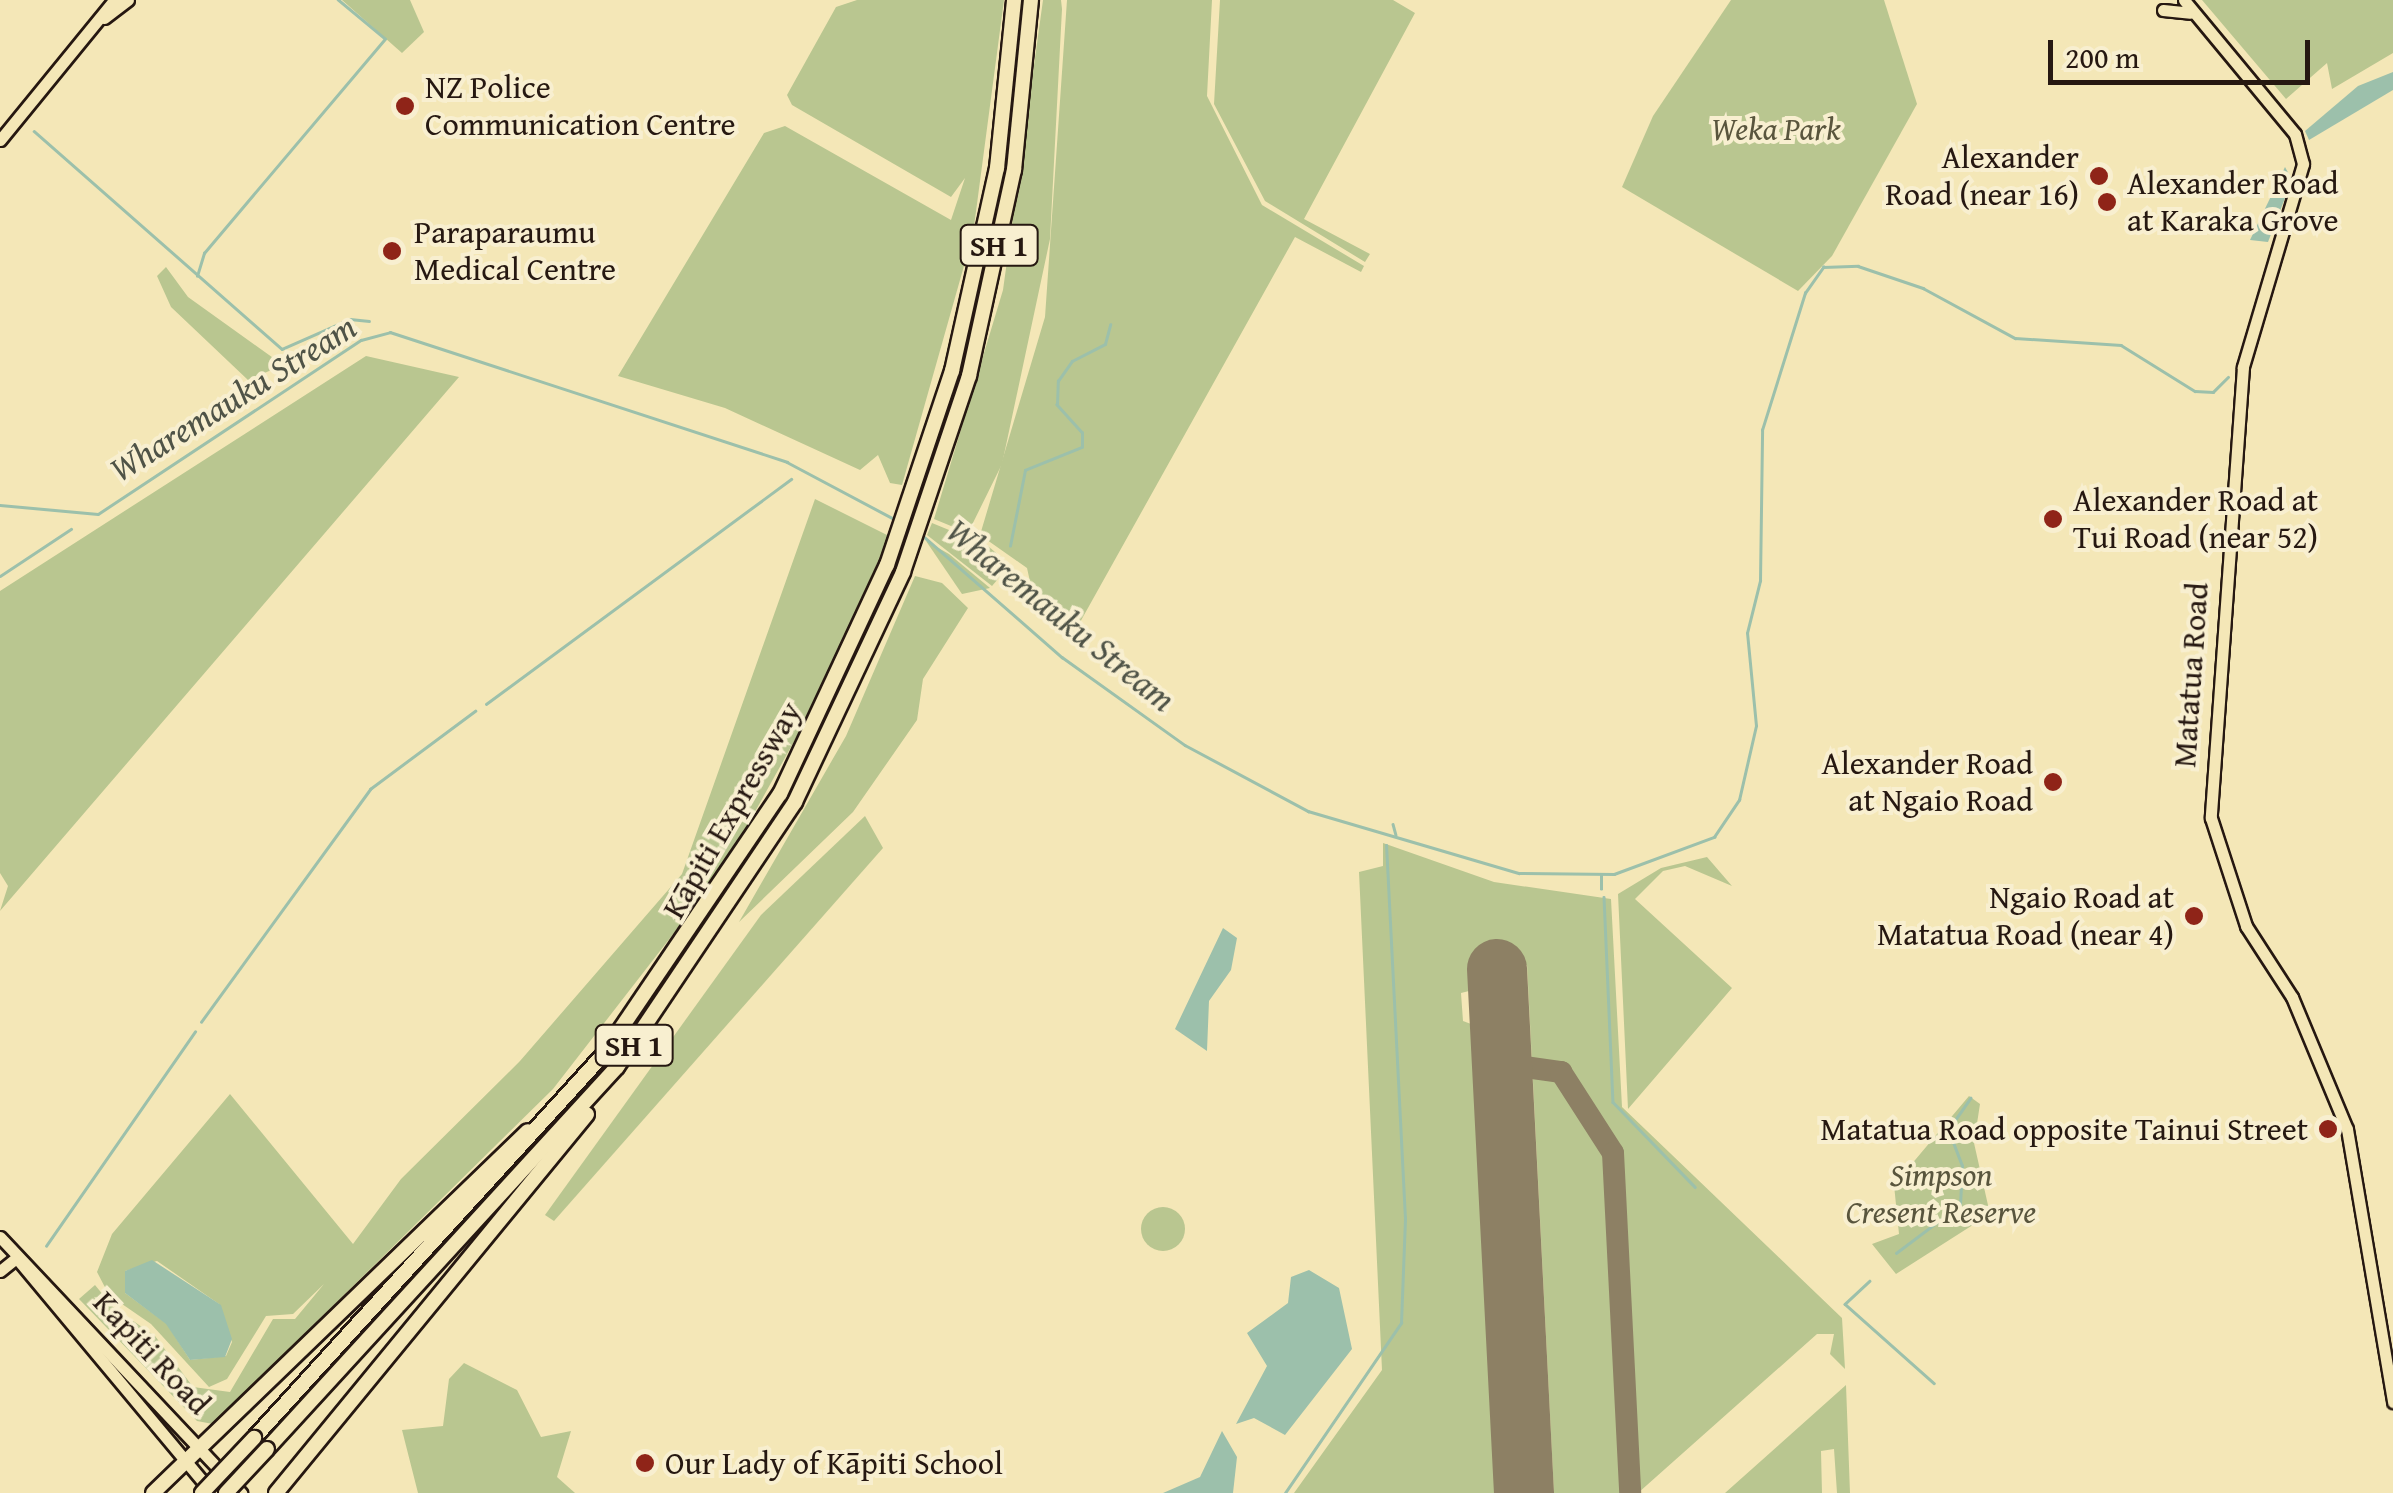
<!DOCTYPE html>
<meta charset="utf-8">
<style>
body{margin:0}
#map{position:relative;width:2393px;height:1493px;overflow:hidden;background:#f4e7b7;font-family:"Gentium Book Plus",serif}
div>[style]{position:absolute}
.green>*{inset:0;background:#b9c690}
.round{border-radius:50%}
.water>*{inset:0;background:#9cc0ab}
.stream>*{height:2.5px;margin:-1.25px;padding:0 1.25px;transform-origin:1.25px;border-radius:1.25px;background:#9cc0ab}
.taxiway>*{height:22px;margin:-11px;padding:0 11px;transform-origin:11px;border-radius:11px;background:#8d8064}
.runway>*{height:60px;margin:-30px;padding:0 30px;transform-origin:30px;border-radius:30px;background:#8d8064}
.roads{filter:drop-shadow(2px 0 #261811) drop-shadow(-2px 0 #261811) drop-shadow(0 2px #261811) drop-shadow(0 -2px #261811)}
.major>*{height:11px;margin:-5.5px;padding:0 5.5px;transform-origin:5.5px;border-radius:5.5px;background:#f4e7b7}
.highway>*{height:14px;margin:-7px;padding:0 7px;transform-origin:7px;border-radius:7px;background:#f4e7b7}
.bridges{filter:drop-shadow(2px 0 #261811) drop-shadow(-2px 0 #261811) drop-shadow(0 2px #261811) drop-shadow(0 -2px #261811)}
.highway-bridge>*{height:14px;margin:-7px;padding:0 7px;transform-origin:7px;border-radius:7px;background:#f4e7b7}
.dots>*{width:28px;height:28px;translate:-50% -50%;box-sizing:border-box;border:5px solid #f8efd0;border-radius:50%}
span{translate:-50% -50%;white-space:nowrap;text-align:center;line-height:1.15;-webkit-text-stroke:8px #f8efd0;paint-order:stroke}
.shield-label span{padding:2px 8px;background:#f8efd0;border:2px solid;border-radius:8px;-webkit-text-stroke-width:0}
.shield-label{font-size:30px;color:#261811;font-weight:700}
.poi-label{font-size:32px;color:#261811}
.left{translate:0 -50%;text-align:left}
.right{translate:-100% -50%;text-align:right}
.park-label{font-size:32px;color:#59553d;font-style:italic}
.street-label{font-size:32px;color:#261811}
.water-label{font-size:35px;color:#4f5347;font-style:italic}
.scale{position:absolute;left:2048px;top:40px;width:262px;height:45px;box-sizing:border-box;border:5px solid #261811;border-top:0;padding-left:12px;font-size:30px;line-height:35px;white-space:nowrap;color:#261811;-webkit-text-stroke:8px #f8efd0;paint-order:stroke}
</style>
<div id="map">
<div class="green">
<div style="clip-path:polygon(342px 0,410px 0,424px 32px,402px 53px)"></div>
<div style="clip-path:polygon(857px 0,1004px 0,973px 234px,902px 485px,890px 483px,878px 455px,860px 470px,725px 408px,618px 376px,764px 133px,785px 126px,951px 220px,965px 178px,951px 197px,792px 105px,787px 95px,836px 7px)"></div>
<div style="clip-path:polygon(1043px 0,1061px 0,1062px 9px,1050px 239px,1002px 464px,968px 533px,934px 519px,1003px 290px)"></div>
<div style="clip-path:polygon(1067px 0,1212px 0,1207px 96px,1262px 205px,1364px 266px,1361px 272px,1295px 237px,1074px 633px,1037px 613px,1027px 568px,980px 535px,1045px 317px)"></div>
<div style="clip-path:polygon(1220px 0,1393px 0,1415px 13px,1304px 219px,1370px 254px,1365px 262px,1265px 201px,1214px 104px)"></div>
<div style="clip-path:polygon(1731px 0,1884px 0,1917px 104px,1832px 256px,1798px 291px,1622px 187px,1653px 116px)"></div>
<div style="clip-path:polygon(2202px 0,2393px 0,2393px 53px,2332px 89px,2327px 63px,2286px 99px)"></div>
<div style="clip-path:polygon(166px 267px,188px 297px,283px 365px,248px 380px,171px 307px,157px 276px)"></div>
<div style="clip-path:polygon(366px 356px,459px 377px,0 911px,8px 886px,0 873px,0 591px)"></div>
<div style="clip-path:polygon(evenodd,815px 499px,889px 536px,821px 693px,722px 871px,553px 1089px,213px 1424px,197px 1421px,79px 1299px,95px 1285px,113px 1307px,155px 1336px,193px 1387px,230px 1392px,273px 1319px,295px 1319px,324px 1284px,293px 1314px,266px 1316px,227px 1379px,209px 1387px,151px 1324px,109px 1295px,97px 1272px,112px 1234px,230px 1094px,353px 1244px,401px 1179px,520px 1061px,682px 874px,815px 499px,157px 1261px,219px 1304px,232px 1342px,226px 1356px,190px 1360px,167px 1324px,125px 1293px,125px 1271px,157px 1261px)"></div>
<div style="clip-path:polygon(932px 523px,988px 546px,1010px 565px,992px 586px,927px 535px)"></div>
<div style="clip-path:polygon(926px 541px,949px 554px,990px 588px,962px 594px)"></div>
<div style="clip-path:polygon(915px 576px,942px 583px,968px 608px,923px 679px,917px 720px,853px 812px,739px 922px,846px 736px)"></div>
<div style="clip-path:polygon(865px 816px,883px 848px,554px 1221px,545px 1215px,761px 915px)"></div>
<div style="clip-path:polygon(1383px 843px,1494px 882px,1611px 899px,1622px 1107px,1842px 1318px,1845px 1369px,1830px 1354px,1834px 1334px,1817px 1334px,1638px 1493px,1554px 1493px,1527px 965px,1468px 968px,1469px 991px,1461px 993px,1463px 1021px,1471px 1024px,1495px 1493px,1294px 1493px,1382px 1370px,1359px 872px,1383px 866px)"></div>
<div style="clip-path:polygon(1707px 857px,1732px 886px,1685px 866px,1663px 871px,1635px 899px,1732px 988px,1628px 1109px,1618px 894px,1661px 868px)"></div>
<div style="clip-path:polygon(1969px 1096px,1980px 1104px,1974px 1143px,1990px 1214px,1896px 1274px,1872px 1244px,1899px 1234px,1894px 1185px)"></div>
<div class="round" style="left:1141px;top:1207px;width:44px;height:44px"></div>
<div style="clip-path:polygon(464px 1363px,517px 1390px,541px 1437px,571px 1431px,557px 1477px,575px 1493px,418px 1493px,402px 1430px,443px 1426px,449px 1379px)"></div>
<div style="clip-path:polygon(1846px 1385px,1850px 1493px,1837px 1493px,1834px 1449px,1821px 1451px,1822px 1493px,1725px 1493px)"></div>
</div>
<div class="water">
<div style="clip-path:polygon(2393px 72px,2393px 90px,2309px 140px,2305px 131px,2358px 86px)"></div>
<div style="clip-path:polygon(2285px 167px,2292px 180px,2268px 242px,2250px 240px)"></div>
<div style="clip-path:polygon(1223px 928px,1237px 938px,1231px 970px,1209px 1001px,1207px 1051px,1175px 1029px)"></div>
<div style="clip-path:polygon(152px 1260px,221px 1305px,232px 1339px,225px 1357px,190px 1360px,166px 1324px,125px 1293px,125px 1271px)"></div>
<div style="clip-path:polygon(1309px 1270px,1339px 1288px,1352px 1349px,1285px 1435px,1254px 1418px,1236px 1424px,1267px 1366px,1247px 1333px,1288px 1303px,1291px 1277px)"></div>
<div style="clip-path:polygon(1222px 1431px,1237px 1457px,1233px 1493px,1163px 1493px,1200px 1477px)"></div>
</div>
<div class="stream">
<div style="left:34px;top:131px;width:330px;rotate:41.3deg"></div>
<div style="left:282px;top:349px;width:74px;rotate:-23.8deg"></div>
<div style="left:350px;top:319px;width:19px;rotate:6deg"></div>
<div style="left:197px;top:276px;width:24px;rotate:-73deg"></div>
<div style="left:204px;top:253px;width:280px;rotate:-49.8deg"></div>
<div style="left:385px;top:39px;width:61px;rotate:-140.3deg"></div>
<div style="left:0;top:505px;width:98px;rotate:5.2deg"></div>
<div style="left:98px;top:514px;width:315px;rotate:-33.5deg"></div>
<div style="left:361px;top:340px;width:30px;rotate:-15deg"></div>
<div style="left:390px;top:332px;width:418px;rotate:18.1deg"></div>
<div style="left:787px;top:462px;width:126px;rotate:28deg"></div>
<div style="left:922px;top:535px;width:186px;rotate:41.1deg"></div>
<div style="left:1062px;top:657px;width:151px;rotate:35.6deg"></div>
<div style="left:1185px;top:745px;width:140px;rotate:28.2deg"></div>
<div style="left:1308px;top:811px;width:220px;rotate:16.4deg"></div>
<div style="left:1519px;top:873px;width:95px;rotate:0.6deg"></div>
<div style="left:1614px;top:874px;width:107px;rotate:-20.3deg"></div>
<div style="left:1714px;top:837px;width:45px;rotate:-56deg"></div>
<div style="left:1739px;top:800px;width:76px;rotate:-77.1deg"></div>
<div style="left:1756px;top:726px;width:93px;rotate:-95.5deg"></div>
<div style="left:1747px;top:633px;width:54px;rotate:-76deg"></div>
<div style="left:1760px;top:581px;width:151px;rotate:-89.2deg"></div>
<div style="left:1762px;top:430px;width:144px;rotate:-72.6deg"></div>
<div style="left:1805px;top:293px;width:32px;rotate:-55deg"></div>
<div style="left:1823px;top:267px;width:35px;rotate:-2deg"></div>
<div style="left:1858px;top:266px;width:69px;rotate:18.7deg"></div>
<div style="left:1923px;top:288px;width:105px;rotate:28.5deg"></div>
<div style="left:2015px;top:338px;width:106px;rotate:3.8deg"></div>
<div style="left:2121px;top:345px;width:87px;rotate:31.9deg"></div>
<div style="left:2195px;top:391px;width:18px;rotate:3deg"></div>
<div style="left:2213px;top:392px;width:21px;rotate:-45deg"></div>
<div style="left:1010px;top:546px;width:77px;rotate:-78.8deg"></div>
<div style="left:1025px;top:470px;width:61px;rotate:-22deg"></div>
<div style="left:1082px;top:447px;width:14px;rotate:-90deg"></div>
<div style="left:1082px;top:433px;width:38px;rotate:-132deg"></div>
<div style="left:1057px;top:405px;width:24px;rotate:-88deg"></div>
<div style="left:1058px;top:381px;width:24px;rotate:-55deg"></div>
<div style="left:1072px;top:361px;width:37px;rotate:-27deg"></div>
<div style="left:1105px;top:344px;width:20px;rotate:-75deg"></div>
<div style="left:0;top:576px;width:85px;rotate:-33.5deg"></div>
<div style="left:486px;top:704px;width:379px;rotate:-36.4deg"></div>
<div style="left:1393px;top:824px;width:11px;rotate:75deg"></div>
<div style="left:1601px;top:889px;width:14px;rotate:-90deg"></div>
<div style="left:1604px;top:897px;width:205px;rotate:87.5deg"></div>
<div style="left:1613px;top:1102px;width:118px;rotate:46deg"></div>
<div style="left:201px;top:1022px;width:288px;rotate:-54deg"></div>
<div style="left:370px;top:789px;width:131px;rotate:-36.6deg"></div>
<div style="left:46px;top:1246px;width:261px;rotate:-55.2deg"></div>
<div style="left:1896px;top:1253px;width:80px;rotate:-36.9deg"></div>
<div style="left:1960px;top:1205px;width:39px;rotate:-87deg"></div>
<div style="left:1962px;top:1166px;width:39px;rotate:-111deg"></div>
<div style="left:1948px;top:1130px;width:39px;rotate:-55deg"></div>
<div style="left:1870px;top:1281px;width:34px;rotate:137deg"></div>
<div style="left:1845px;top:1304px;width:119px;rotate:41.6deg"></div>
<div style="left:1285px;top:1493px;width:206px;rotate:-55.7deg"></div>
<div style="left:1401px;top:1323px;width:104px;rotate:-87.8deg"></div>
<div style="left:1405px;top:1219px;width:374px;rotate:-92.9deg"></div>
</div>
<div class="taxiway">
<div style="left:1502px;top:1064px;width:60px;rotate:7.7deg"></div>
<div style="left:1561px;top:1072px;width:96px;rotate:57.3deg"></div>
<div style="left:1613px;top:1153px;width:340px;rotate:87.1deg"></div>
</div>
<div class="runway">
<div style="left:1497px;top:969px;width:525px;rotate:87.05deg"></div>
</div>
<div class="roads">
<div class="major">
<div style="left:2184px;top:0;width:174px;rotate:50.4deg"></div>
<div style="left:2295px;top:134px;width:31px;rotate:75deg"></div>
<div style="left:2303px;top:164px;width:212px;rotate:106.5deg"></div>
<div style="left:2243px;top:367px;width:452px;rotate:94.1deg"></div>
<div style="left:2211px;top:818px;width:114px;rotate:72deg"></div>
<div style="left:2246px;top:926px;width:85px;rotate:57.1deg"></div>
<div style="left:2292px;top:997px;width:143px;rotate:67.4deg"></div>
<div style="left:2347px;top:1129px;width:277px;rotate:80.4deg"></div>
<div style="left:2163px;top:10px;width:27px;rotate:6deg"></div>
<div style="left:104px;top:18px;width:30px;rotate:-37deg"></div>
<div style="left:0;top:140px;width:181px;rotate:-50.8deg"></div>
<div style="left:0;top:1237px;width:352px;rotate:46.7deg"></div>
<div style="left:19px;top:1261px;width:302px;rotate:50.2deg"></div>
<div style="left:0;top:1271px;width:22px;rotate:-39deg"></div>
</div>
<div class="highway">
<div style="left:254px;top:1438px;width:518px;rotate:-47.66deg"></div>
<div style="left:603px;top:1055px;width:315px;rotate:-55.9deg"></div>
<div style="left:780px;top:794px;width:253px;rotate:-65deg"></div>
<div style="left:887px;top:565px;width:205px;rotate:-71.5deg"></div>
<div style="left:952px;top:371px;width:208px;rotate:-77.5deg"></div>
<div style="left:997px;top:168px;width:169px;rotate:-84.2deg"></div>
<div style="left:267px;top:1449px;width:518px;rotate:-47.5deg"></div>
<div style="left:617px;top:1067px;width:319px;rotate:-56.1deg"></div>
<div style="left:795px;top:802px;width:254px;rotate:-64.8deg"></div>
<div style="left:903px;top:572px;width:207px;rotate:-71.4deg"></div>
<div style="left:969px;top:376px;width:211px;rotate:-77.7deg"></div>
<div style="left:1014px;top:170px;width:171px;rotate:-84.3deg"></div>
<div style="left:153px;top:1493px;width:521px;rotate:-43.99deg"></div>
<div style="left:276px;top:1493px;width:490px;rotate:-50.6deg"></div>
</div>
</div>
<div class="bridges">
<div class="highway-bridge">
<div style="left:202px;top:1493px;width:76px;rotate:-46.6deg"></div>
<div style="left:226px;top:1493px;width:60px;rotate:-47deg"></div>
</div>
</div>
<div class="dots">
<div style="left:405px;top:106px;background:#8f2418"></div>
<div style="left:2099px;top:176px;background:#8f2418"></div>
<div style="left:2107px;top:202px;background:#8f2418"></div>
<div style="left:392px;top:251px;background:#8f2418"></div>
<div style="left:2053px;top:519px;background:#8f2418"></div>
<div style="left:2053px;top:782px;background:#8f2418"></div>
<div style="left:2194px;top:916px;background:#8f2418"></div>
<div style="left:2328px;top:1129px;background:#8f2418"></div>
<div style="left:645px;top:1463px;background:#8f2418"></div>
</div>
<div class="shield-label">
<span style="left:999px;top:245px">SH 1</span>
<span style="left:634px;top:1045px">SH 1</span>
</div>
<div class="poi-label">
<span class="left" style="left:425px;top:106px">NZ Police<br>Communication Centre</span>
<span class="right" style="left:2079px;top:176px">Alexander<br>Road (near 16)</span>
<span class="left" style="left:2127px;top:202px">Alexander Road<br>at Karaka Grove</span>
<span class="left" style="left:414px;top:251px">Paraparaumu<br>Medical Centre</span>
<span class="left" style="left:2073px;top:519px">Alexander Road at<br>Tui Road (near 52)</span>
<span class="right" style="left:2033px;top:782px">Alexander Road<br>at Ngaio Road</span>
<span class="right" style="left:2174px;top:916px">Ngaio Road at<br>Matatua Road (near 4)</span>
<span class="right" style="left:2308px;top:1129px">Matatua Road opposite Tainui Street</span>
<span class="left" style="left:665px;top:1463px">Our Lady of Kāpiti School</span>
</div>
<div class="park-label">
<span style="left:1776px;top:129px">Weka Park</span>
<span style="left:1941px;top:1194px">Simpson<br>Cresent Reserve</span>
</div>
<div class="street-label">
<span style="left:2191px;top:675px;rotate:-86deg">Matatua Road</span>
<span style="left:732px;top:810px;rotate:-60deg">Kāpiti Expressway</span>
<span style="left:152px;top:1353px;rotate:47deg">Kapiti Road</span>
</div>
<div class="water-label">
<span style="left:233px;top:398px;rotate:-32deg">Wharemauku Stream</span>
<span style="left:1061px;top:615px;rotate:39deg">Wharemauku Stream</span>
</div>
<div class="scale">200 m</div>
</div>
